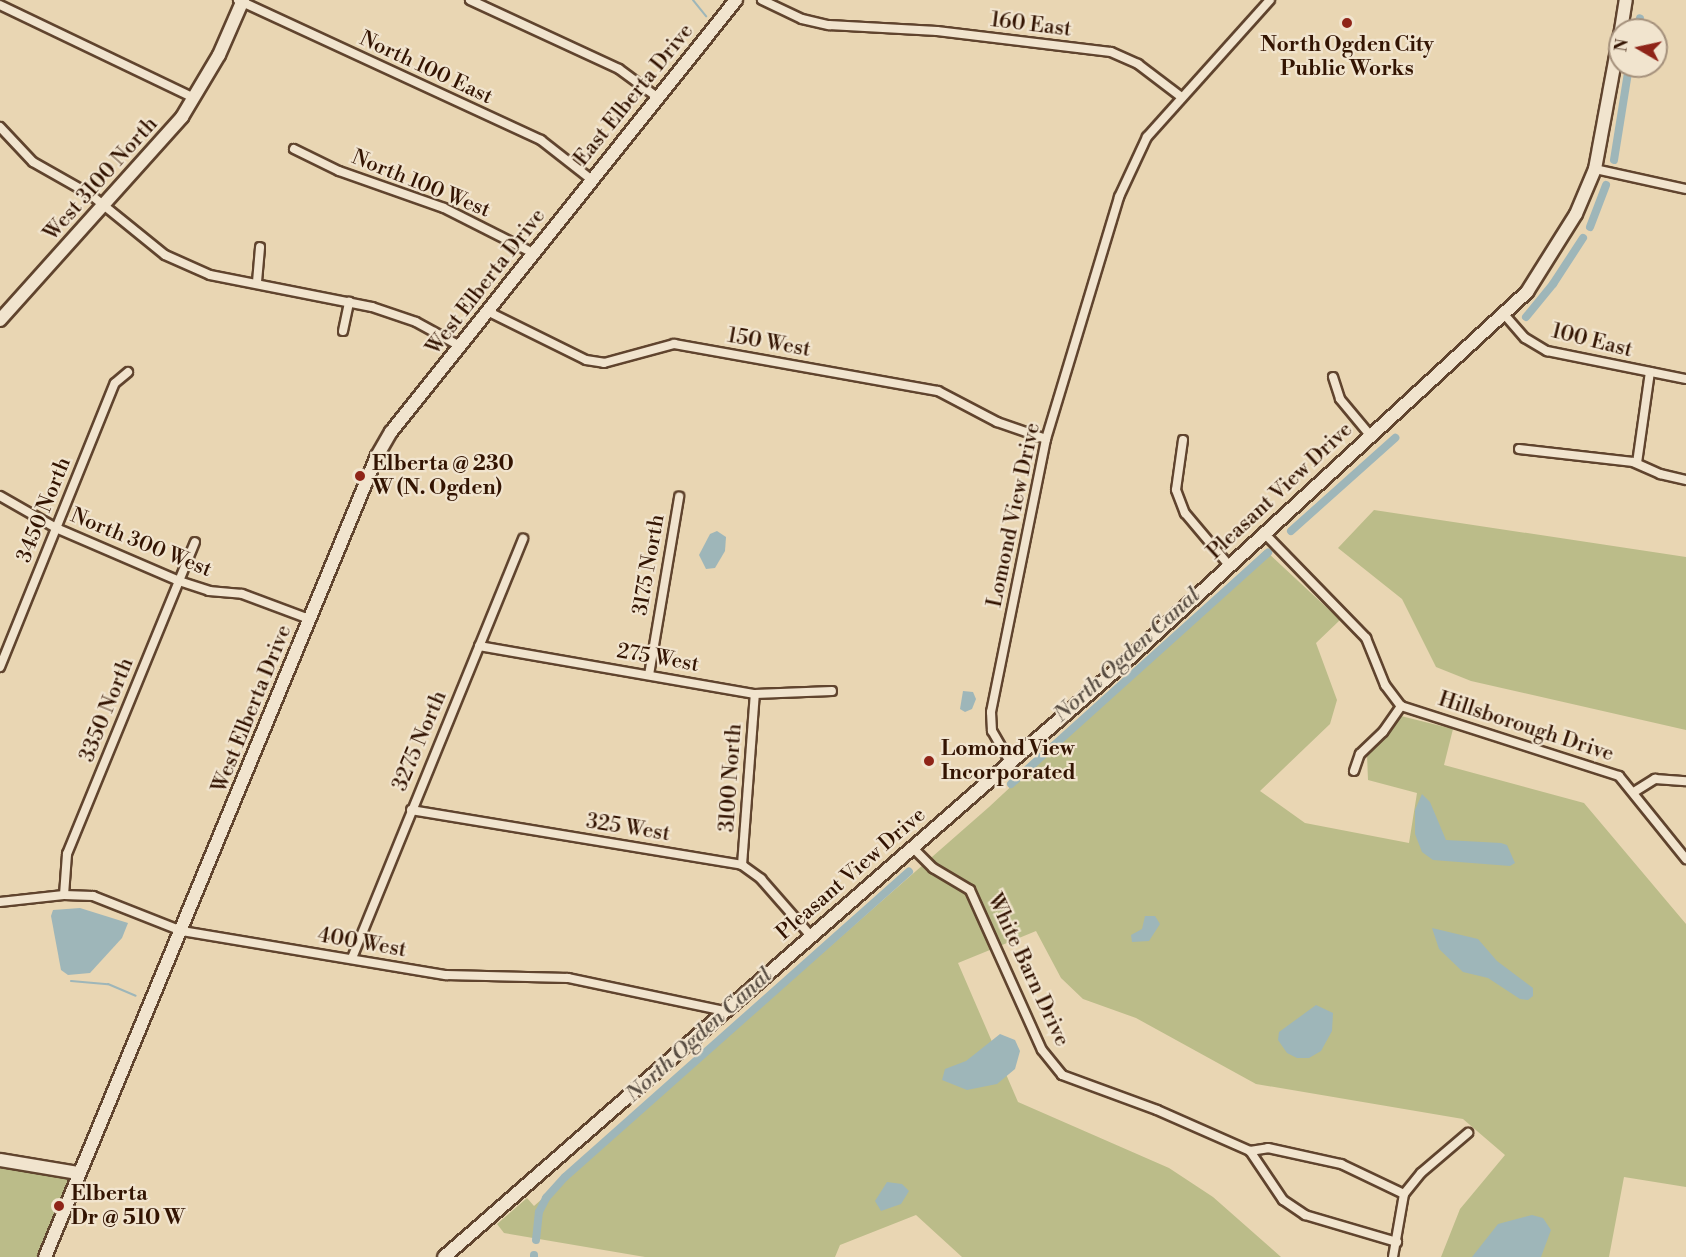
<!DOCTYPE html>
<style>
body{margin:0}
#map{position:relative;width:1686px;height:1257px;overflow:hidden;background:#e9d6b3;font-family:"Libre Bodoni",serif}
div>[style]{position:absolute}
.green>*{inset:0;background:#bbbc89}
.water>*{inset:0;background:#9eb6b9}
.stream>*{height:2px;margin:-1px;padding:0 1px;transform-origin:1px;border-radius:1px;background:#9eb6b9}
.canal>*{height:8px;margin:-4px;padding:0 4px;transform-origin:4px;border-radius:4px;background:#9eb6b9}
.roads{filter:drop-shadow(2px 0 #60442e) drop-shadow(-2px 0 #60442e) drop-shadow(0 2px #60442e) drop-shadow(0 -2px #60442e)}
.street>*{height:8px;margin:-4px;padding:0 4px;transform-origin:4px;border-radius:4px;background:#f1e4ce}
.secondary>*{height:12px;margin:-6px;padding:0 6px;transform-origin:6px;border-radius:6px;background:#f1e4ce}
.dots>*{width:16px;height:16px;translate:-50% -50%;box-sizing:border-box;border:3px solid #f1e4ce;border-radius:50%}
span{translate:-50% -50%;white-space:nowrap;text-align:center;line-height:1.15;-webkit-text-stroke:4.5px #f1e4ce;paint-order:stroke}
.street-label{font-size:21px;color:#331402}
.poi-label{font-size:21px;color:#331402;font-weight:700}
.left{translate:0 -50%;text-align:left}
.water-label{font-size:22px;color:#584d42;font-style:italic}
.north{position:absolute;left:1608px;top:18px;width:60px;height:60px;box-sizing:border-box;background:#f1e4ce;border:2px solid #a5917c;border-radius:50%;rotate:279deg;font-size:16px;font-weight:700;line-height:24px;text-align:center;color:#331402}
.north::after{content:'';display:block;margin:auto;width:21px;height:27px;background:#8f2418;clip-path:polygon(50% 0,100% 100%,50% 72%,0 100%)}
</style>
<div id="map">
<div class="green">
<div style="clip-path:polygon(1374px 510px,1686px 557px,1686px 730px,1471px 681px,1436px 667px,1402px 599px,1338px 548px)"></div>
<div style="clip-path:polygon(1265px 550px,1340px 620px,1316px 643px,1337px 700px,1330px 724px,1260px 791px,1305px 823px,1409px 843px,1417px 793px,1368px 780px,1367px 755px,1401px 716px,1453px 729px,1444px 765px,1584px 803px,1686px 924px,1686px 1187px,1624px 1177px,1609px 1257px,1441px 1257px,1460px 1209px,1505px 1155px,1463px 1119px,1256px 1084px,1136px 1018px,1083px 999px,1061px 978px,1036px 931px,958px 963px,1018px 1102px,1169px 1168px,1213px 1197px,1281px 1257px,962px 1257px,916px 1215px,840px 1245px,835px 1257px,645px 1257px,504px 1233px,497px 1224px,527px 1198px,534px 1206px,989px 807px)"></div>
<div style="clip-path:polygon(0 1167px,70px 1179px,38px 1257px,0 1257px)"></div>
</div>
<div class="water">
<div style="clip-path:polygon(717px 531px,726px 537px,725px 551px,715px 568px,706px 569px,699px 555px,710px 534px)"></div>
<div style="clip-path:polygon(963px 691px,973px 692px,976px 699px,972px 709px,965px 712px,960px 709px)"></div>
<div style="clip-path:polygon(1422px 794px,1430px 802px,1446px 840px,1501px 843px,1507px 845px,1515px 863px,1510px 866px,1433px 860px,1422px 852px,1415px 834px,1415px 810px)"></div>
<div style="clip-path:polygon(80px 908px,128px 923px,122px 938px,90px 973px,68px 975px,61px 970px,51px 916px,53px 910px)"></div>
<div style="clip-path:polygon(1145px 916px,1155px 916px,1160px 924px,1149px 941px,1132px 942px,1131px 935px,1142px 929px)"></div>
<div style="clip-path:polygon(1432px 928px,1478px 939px,1497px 961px,1533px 988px,1533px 996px,1528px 1000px,1520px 999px,1488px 978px,1463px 972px,1439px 949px)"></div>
<div style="clip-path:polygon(1316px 1005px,1333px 1013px,1332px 1031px,1321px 1051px,1309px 1058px,1297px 1058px,1287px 1053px,1278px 1040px,1279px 1032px)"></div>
<div style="clip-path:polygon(1000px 1034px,1015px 1040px,1020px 1051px,1015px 1069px,997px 1084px,967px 1090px,942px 1080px,945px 1069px,966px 1061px)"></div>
<div style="clip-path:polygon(887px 1182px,902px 1184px,909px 1191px,901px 1204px,881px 1211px,875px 1201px)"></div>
<div style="clip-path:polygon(1532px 1215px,1543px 1218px,1551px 1230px,1541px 1257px,1472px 1257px,1498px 1224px)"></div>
</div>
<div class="stream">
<div style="left:693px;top:0;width:21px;rotate:51deg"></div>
<div style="left:71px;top:981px;width:37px;rotate:5deg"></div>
<div style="left:108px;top:984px;width:30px;rotate:23deg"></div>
</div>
<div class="canal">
<div style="left:1637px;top:30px;width:12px;rotate:-76deg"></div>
<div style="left:1614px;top:160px;width:95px;rotate:-80.9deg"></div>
<div style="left:1590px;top:227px;width:45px;rotate:-69.1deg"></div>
<div style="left:1526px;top:317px;width:43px;rotate:-50.7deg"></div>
<div style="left:1553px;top:284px;width:55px;rotate:-56.9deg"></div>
<div style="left:1291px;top:531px;width:140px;rotate:-41.8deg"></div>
<div style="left:1011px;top:784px;width:346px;rotate:-42deg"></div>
<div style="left:536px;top:1240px;width:28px;rotate:-84deg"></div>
<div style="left:539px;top:1212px;width:16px;rotate:-63deg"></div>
<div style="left:546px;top:1198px;width:28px;rotate:-48deg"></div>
<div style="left:565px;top:1177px;width:460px;rotate:-41.6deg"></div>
<div style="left:534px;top:1257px;width:2px;rotate:-90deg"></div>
</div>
<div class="roads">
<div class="street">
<div style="left:238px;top:0;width:334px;rotate:24.8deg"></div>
<div style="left:541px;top:140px;width:65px;rotate:38.1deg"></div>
<div style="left:470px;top:0;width:164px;rotate:24.8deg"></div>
<div style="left:619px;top:69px;width:47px;rotate:36.4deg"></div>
<div style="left:762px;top:0;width:44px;rotate:25.4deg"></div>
<div style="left:802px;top:19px;width:28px;rotate:13deg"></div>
<div style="left:829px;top:25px;width:108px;rotate:3.2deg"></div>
<div style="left:937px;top:31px;width:175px;rotate:6.9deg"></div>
<div style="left:1111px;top:52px;width:30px;rotate:24deg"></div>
<div style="left:1138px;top:64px;width:53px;rotate:37.3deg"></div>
<div style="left:0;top:5px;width:215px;rotate:25.6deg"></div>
<div style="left:0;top:127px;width:48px;rotate:46.7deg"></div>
<div style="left:33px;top:162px;width:67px;rotate:29.6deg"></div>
<div style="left:91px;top:195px;width:95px;rotate:39deg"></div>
<div style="left:165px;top:255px;width:49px;rotate:24deg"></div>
<div style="left:210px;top:275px;width:165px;rotate:11.2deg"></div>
<div style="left:372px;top:307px;width:46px;rotate:18.8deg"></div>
<div style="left:416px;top:322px;width:50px;rotate:28.6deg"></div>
<div style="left:294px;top:149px;width:50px;rotate:26.1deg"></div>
<div style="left:339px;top:171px;width:111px;rotate:19.4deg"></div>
<div style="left:444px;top:208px;width:100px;rotate:26.8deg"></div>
<div style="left:1595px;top:169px;width:93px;rotate:12.4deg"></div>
<div style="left:257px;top:282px;width:35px;rotate:-85deg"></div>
<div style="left:487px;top:311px;width:110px;rotate:26.3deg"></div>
<div style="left:586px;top:360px;width:18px;rotate:9deg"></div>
<div style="left:604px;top:363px;width:73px;rotate:-15.2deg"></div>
<div style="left:674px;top:344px;width:268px;rotate:10.1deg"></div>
<div style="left:938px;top:391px;width:67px;rotate:27.7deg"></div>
<div style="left:997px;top:422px;width:52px;rotate:19.1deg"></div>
<div style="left:1503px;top:313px;width:33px;rotate:49deg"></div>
<div style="left:1525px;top:338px;width:26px;rotate:31deg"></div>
<div style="left:1547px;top:351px;width:142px;rotate:11.4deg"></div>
<div style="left:343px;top:331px;width:30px;rotate:-78deg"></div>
<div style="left:1333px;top:377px;width:23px;rotate:72deg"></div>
<div style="left:1340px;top:399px;width:47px;rotate:50.2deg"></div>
<div style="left:1183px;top:440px;width:50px;rotate:98deg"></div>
<div style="left:1176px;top:490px;width:25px;rotate:69deg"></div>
<div style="left:1185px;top:513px;width:67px;rotate:49.9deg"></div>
<div style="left:1519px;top:449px;width:115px;rotate:6.5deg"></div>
<div style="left:1633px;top:462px;width:30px;rotate:24deg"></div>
<div style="left:1660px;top:474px;width:27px;rotate:13deg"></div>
<div style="left:1637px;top:463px;width:92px;rotate:-81.9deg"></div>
<div style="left:0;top:496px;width:64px;rotate:29.7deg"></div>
<div style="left:56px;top:528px;width:134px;rotate:23.3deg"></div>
<div style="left:179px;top:581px;width:32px;rotate:18deg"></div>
<div style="left:209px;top:591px;width:33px;rotate:5deg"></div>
<div style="left:242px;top:594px;width:72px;rotate:20.5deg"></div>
<div style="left:1263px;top:532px;width:148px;rotate:45.8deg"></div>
<div style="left:1366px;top:638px;width:51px;rotate:68deg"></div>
<div style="left:1385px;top:685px;width:26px;rotate:53deg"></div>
<div style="left:1401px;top:706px;width:229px;rotate:17.8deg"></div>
<div style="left:1619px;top:776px;width:107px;rotate:51.1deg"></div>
<div style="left:479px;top:646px;width:280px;rotate:9.9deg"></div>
<div style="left:755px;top:694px;width:77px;rotate:-2.2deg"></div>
<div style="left:0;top:667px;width:306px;rotate:-68deg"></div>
<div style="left:115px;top:383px;width:17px;rotate:-40deg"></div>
<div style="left:649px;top:675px;width:181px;rotate:-80.4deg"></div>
<div style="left:1010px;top:762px;width:36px;rotate:-120deg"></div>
<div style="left:992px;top:731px;width:19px;rotate:-93deg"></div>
<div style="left:991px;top:712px;width:278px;rotate:-78.6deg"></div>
<div style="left:1046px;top:439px;width:253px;rotate:-73.2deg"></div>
<div style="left:1119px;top:197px;width:66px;rotate:-65deg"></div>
<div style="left:1147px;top:137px;width:184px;rotate:-48.1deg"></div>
<div style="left:1354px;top:771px;width:18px;rotate:-71deg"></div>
<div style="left:1360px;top:754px;width:32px;rotate:-44deg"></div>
<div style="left:1383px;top:732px;width:32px;rotate:-55deg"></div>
<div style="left:1634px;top:792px;width:25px;rotate:-32deg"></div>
<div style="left:1655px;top:779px;width:31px;rotate:4deg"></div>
<div style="left:411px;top:810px;width:336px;rotate:9.4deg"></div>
<div style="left:742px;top:865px;width:24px;rotate:36deg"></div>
<div style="left:761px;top:879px;width:74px;rotate:48.8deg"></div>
<div style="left:912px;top:847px;width:30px;rotate:45deg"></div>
<div style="left:933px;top:868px;width:43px;rotate:30.7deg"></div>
<div style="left:970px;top:890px;width:175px;rotate:65.8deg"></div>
<div style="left:1042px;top:1050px;width:32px;rotate:51deg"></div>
<div style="left:1062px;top:1075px;width:101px;rotate:20.2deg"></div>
<div style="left:1157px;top:1110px;width:102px;rotate:23.8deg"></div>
<div style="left:1250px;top:1151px;width:59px;rotate:56deg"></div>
<div style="left:1283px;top:1200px;width:27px;rotate:34deg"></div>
<div style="left:1305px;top:1215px;width:96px;rotate:16.4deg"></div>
<div style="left:742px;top:865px;width:171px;rotate:-85.7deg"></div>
<div style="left:64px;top:895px;width:41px;rotate:-85.8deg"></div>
<div style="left:67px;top:854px;width:337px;rotate:-67.7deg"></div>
<div style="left:0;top:902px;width:64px;rotate:-6.2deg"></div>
<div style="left:64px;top:895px;width:29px;rotate:2deg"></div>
<div style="left:93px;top:896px;width:96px;rotate:21.5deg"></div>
<div style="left:182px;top:931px;width:268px;rotate:9.5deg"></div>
<div style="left:446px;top:975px;width:122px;rotate:1.4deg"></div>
<div style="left:568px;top:978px;width:159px;rotate:11.9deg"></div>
<div style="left:352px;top:958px;width:453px;rotate:-67.8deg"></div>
<div style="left:1250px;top:1151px;width:18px;rotate:-9deg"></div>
<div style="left:1268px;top:1148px;width:75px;rotate:12.4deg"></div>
<div style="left:1341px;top:1164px;width:70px;rotate:25.5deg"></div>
<div style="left:1393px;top:1257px;width:64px;rotate:-80.1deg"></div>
<div style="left:1404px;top:1194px;width:27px;rotate:-51deg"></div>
<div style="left:1421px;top:1173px;width:62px;rotate:-40.4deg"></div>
</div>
<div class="secondary">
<div style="left:1621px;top:30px;width:30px;rotate:-81deg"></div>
<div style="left:0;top:320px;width:273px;rotate:-48.1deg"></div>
<div style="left:182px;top:117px;width:72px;rotate:-59.2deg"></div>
<div style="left:219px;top:55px;width:60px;rotate:-66.4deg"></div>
<div style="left:0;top:1160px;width:79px;rotate:9.5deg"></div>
<div style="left:45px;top:1257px;width:867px;rotate:-67.49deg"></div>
<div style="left:377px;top:456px;width:28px;rotate:-60deg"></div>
<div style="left:391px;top:432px;width:553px;rotate:-51.39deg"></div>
<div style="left:444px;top:1257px;width:900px;rotate:-41.13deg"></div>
<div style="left:1122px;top:665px;width:551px;rotate:-42.64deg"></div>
<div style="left:1527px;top:292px;width:92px;rotate:-57.9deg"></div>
<div style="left:1576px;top:214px;width:49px;rotate:-67.1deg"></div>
<div style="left:1595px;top:169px;width:137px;rotate:-79.5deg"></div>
</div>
</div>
<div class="dots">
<div style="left:1347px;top:23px;background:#8f2418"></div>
<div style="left:360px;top:476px;background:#8f2418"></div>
<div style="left:929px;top:761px;background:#8f2418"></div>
<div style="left:59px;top:1206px;background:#8f2418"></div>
</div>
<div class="street-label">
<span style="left:1031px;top:25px;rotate:7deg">160 East</span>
<span style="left:426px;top:68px;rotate:25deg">North 100 East</span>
<span style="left:634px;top:95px;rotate:-51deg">East Elberta Drive</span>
<span style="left:101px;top:179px;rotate:-48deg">West 3100 North</span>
<span style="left:421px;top:184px;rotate:22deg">North 100 West</span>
<span style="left:486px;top:282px;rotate:-52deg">West Elberta Drive</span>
<span style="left:1592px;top:341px;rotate:14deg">100 East</span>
<span style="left:769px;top:343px;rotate:10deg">150 West</span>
<span style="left:1280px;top:491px;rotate:-43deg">Pleasant View Drive</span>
<span style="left:44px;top:510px;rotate:-68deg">3450 North</span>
<span style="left:1014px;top:515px;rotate:-78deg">Lomond View Drive</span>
<span style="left:141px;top:543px;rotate:22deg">North 300 West</span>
<span style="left:649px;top:565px;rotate:-80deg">3175 North</span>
<span style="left:658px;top:658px;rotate:10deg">275 West</span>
<span style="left:252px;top:709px;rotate:-68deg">West Elberta Drive</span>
<span style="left:107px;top:710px;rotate:-68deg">3350 North</span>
<span style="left:1526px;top:727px;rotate:18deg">Hillsborough Drive</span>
<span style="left:420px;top:741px;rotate:-67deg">3275 North</span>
<span style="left:731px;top:778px;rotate:-86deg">3100 North</span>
<span style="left:628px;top:828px;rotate:9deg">325 West</span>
<span style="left:851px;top:874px;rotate:-41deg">Pleasant View Drive</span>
<span style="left:362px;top:943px;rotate:10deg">400 West</span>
<span style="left:1028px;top:970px;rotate:65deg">White Barn Drive</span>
</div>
<div class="poi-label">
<span style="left:1347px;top:57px">North Ogden City<br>Public Works</span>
<span class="left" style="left:372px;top:476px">Elberta @ 230<br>W (N. Ogden)</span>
<span class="left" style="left:941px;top:761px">Lomond View<br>Incorporated</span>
<span class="left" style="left:71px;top:1206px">Elberta<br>Dr @ 510 W</span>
</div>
<div class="water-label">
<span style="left:1127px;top:655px;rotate:-42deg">North Ogden Canal</span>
<span style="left:699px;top:1035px;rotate:-42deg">North Ogden Canal</span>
</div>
<div class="north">N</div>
</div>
